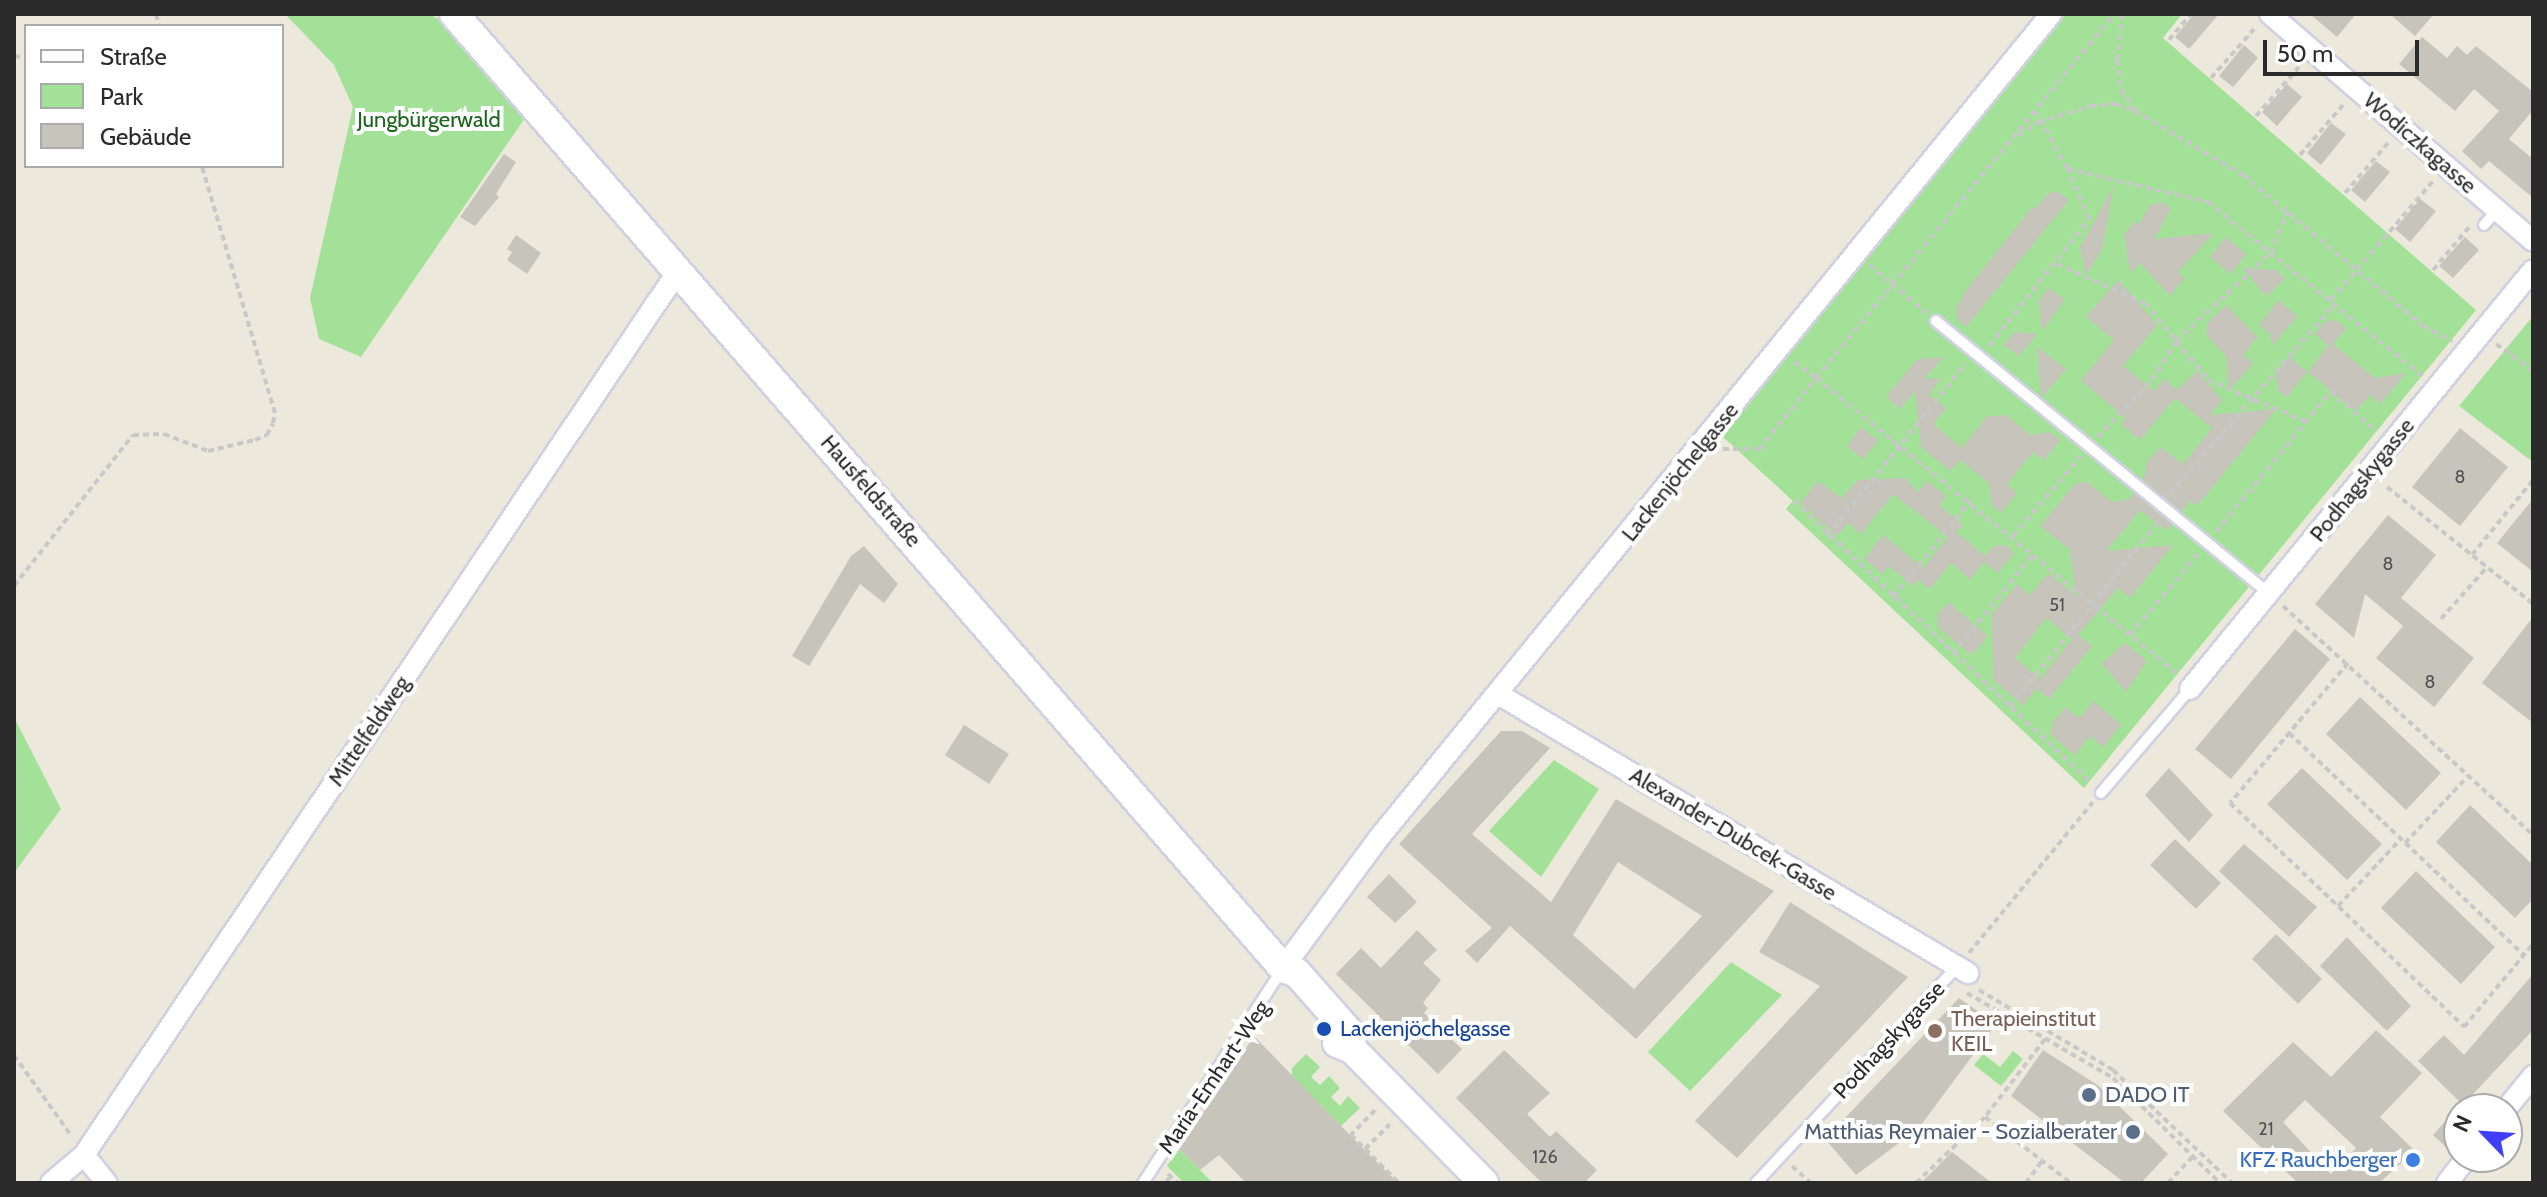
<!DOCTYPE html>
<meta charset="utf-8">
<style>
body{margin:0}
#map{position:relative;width:2547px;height:1197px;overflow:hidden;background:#ece8dc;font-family:Cabin,sans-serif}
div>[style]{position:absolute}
.green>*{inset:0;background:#a3e199}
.building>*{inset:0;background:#c7c4bb}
.path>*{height:4px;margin-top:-2px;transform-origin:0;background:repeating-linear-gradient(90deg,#c8c8c8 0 6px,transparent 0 10px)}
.roads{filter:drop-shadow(2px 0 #d1d1e2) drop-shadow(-2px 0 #d1d1e2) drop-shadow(0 2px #d1d1e2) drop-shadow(0 -2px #d1d1e2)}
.lane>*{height:10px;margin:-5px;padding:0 5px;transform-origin:5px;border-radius:5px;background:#fff}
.street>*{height:20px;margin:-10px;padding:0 10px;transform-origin:10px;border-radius:10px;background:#fff}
.secondary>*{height:28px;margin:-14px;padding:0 14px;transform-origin:14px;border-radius:14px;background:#fff}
.dots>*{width:22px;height:22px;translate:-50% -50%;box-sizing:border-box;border:4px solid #fff;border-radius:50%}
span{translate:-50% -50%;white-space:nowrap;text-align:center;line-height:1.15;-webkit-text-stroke:8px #fff;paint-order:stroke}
.number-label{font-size:18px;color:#51504e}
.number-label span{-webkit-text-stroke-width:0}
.park-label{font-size:22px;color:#1c651b}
.street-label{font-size:22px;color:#2a2a2a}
.education-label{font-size:22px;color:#785e54}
.left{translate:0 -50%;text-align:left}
.transit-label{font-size:22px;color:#164399}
.service-label{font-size:22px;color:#4e5e75}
.right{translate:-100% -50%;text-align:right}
.shop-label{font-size:22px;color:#366cbe}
.frame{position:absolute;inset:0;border:16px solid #2a2a2a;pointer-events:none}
.legend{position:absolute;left:24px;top:24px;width:260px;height:144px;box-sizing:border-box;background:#fff;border:2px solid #aaa;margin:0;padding:10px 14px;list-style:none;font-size:24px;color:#2a2a2a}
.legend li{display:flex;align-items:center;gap:16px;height:40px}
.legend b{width:40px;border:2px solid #aaa}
.north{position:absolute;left:2443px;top:1093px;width:80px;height:80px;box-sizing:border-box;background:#fff;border:2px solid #aaa;border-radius:50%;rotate:295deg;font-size:22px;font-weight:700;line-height:32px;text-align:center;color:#2a2a2a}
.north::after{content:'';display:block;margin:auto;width:28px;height:36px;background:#403ef6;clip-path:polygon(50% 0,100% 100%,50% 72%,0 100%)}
.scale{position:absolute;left:2263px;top:40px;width:156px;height:36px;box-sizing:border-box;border:4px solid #2a2a2a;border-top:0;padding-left:10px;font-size:24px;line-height:28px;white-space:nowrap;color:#2a2a2a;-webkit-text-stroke:6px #fff;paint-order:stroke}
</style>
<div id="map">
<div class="green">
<div style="clip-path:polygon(285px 14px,430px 14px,455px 30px,527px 115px,361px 357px,319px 339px,310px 298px,353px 107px,334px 65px)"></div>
<div style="clip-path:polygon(2066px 14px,2182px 14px,2163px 38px,2476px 310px,2084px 788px,1786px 509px,1793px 501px,1722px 436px)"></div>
<div style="clip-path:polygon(2533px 316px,2533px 462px,2459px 406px)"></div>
<div style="clip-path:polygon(14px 717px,61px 809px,14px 873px)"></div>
<div style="clip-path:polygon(1554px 760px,1599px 789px,1541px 877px,1489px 831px)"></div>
<div style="clip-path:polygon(1731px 962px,1782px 995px,1690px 1091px,1648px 1052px)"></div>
<div style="clip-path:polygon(2013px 1051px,2023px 1059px,2001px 1086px,1974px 1065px,1983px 1054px,2000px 1067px)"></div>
<div style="clip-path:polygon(1306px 1054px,1320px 1067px,1311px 1077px,1320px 1085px,1329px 1076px,1340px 1088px,1331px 1097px,1340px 1106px,1348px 1096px,1360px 1108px,1341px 1126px,1292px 1076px,1292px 1068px)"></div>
<div style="clip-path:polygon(1179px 1149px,1213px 1183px,1184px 1183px,1167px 1166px)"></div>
</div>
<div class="building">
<div style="clip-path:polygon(2194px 14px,2219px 14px,2189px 49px,2175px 37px)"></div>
<div style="clip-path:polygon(2310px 14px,2356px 14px,2337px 37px)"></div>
<div style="clip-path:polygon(2390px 14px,2434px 14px,2415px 36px)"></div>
<div style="clip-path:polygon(2422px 37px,2447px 58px,2457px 46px,2467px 55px,2476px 46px,2533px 92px,2533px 110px,2509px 139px,2533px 159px,2533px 198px,2489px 161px,2481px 169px,2462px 151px,2499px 111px,2474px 89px,2455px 111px,2399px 64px)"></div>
<div style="clip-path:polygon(2244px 45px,2258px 58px,2233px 87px,2219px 76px)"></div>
<div style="clip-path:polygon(2287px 84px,2302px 97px,2277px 126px,2262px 112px)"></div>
<div style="clip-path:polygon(2331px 123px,2346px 134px,2321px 165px,2307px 153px)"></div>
<div style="clip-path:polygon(504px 154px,516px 162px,496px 194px,499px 197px,475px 226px,460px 217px)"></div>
<div style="clip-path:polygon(2376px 161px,2390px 172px,2365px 202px,2351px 190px)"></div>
<div style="clip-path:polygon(2114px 185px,2102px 249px,2086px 275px,2080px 247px)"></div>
<div style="clip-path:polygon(2059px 192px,2069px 200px,1966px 327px,1958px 320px,1956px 308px,1967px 289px,2033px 206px,2036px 209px,2048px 193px)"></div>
<div style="clip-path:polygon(2420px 199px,2436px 211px,2410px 242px,2395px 229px)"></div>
<div style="clip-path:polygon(2162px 202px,2171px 208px,2154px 239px,2214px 233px,2178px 272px,2185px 278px,2170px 296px,2140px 263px,2130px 273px,2124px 234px,2135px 221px,2139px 224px,2150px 205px)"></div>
<div style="clip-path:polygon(516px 235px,541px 253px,527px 274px,507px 260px,512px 252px,507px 249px)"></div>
<div style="clip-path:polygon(2226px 237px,2246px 254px,2230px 274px,2210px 257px)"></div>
<div style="clip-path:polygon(2465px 237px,2479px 250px,2453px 278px,2439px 266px)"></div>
<div style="clip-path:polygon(2242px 268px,2277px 270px,2285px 279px,2266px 296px)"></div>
<div style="clip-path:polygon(2118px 280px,2157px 325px,2123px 366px,2154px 391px,2164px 379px,2177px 390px,2197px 371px,2222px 400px,2210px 415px,2276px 409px,2197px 506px,2190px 501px,2182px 512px,2143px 480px,2148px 461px,2160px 447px,2183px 464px,2212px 428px,2175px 398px,2140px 440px,2121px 424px,2126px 418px,2081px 381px,2114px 340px,2086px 317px)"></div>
<div style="clip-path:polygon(2048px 288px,2065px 299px,2042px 331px,2039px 301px)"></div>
<div style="clip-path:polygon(2278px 300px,2297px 316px,2272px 346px,2270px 334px,2259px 325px)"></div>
<div style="clip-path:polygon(2226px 305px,2257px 337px,2243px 355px,2253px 363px,2229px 391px,2226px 356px,2207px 336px,2207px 323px)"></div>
<div style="clip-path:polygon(2336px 320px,2346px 328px,2333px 344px,2375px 378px,2406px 373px,2380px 404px,2370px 395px,2356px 411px,2308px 372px,2328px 345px,2315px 334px,2325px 322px)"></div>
<div style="clip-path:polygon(2015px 332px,2037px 334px,2019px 356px,2004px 345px)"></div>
<div style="clip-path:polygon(2037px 347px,2066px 369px,2042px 397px,2041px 397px)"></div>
<div style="clip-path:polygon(1943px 357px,1924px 379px,1941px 378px,1929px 395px,1946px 408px,1933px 424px,1962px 448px,1987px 416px,2006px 415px,2030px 435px,2050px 432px,2060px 440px,2044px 460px,2033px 452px,2007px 484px,2017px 493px,2001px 513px,1992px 506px,1989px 483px,1960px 460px,1950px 471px,1921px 447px,1915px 391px,1900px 409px,1886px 397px,1917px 359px)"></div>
<div style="clip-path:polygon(2289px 357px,2307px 372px,2287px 397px,2278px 390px,2276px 373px)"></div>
<div style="clip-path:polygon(1861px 427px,1878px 440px,1863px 459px,1847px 446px)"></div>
<div style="clip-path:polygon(2460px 428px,2508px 467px,2460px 526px,2412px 487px)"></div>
<div style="clip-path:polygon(1905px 478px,1918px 492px,1927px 481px,1946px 496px,1939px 505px,1963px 525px,1956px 532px,1985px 556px,1993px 546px,2005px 545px,2014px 553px,1998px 573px,1984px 562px,1970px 580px,1951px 563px,1930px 589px,1918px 580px,1913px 586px,1889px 566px,1882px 574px,1864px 559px,1883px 535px,1923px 568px,1948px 537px,1893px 494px,1861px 534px,1848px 523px,1837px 536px,1800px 503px,1818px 481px,1841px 498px,1858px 480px)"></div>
<div style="clip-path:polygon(evenodd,2087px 482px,2112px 502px,2129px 499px,2134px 493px,2172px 524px,2166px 530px,2140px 510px,2106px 551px,2173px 545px,2130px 598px,2118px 588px,2078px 635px,2092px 646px,2049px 699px,2036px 689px,2023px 705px,1993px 680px,1992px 614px,2017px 584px,2030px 595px,2048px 573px,2076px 596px,2070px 550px,2040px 526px,2076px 483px,2087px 482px,2046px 618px,2072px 639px,2040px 679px,2015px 658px,2046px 618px)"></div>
<div style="clip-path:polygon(2533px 499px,2533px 572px,2497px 543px)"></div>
<div style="clip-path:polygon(2388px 515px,2436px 555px,2401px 598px,2474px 658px,2434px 707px,2376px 658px,2403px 626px,2365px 594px,2354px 638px,2315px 604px)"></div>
<div style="clip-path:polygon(864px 546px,898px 584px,884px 603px,860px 584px,809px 666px,792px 656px,851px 556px)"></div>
<div style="clip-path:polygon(1948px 602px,1988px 636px,1972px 655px,1938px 628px,1937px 616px)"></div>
<div style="clip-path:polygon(2533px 617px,2533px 723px,2482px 683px)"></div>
<div style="clip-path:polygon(2295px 629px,2330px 659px,2231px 779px,2195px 749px)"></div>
<div style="clip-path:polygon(2125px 643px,2147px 661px,2126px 692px,2101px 663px)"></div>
<div style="clip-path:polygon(2360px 697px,2441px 773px,2406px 810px,2326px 734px)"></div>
<div style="clip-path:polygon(2094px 701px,2121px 725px,2103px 747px,2090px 736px,2075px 755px,2050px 734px,2053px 722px,2065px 707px,2079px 718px)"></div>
<div style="clip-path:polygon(964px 725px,1009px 754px,989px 784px,945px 755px)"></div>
<div style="clip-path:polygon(evenodd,1501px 731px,1522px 731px,1550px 748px,1472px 834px,1551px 902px,1616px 799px,1774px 891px,1636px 1039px,1510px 926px,1477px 963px,1465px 951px,1492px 928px,1399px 844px,1501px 731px,1618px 862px,1702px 916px,1634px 989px,1573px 935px,1618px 862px)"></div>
<div style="clip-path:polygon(2169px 768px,2213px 815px,2189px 842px,2145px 795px)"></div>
<div style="clip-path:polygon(2302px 768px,2382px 844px,2347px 880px,2267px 804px)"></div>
<div style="clip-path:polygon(2470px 805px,2533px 865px,2533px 899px,2515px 918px,2436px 842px)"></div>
<div style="clip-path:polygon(2175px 839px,2221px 883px,2196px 909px,2150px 865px)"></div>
<div style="clip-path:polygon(2244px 844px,2317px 907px,2289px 937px,2219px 871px)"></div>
<div style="clip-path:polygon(2416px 871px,2495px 947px,2461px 984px,2381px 908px)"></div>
<div style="clip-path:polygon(1389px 874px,1417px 902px,1395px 923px,1367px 897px)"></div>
<div style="clip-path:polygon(1790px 902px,1908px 977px,1737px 1158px,1695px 1121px,1820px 986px,1759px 952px)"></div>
<div style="clip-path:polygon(1417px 930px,1437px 950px,1423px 963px,1441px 980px,1423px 1003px,1428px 1008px,1424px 1013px,1462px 1049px,1438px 1074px,1336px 974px,1361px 948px,1381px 968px)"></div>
<div style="clip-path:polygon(2276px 934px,2322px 979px,2298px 1004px,2252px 959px)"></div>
<div style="clip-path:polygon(2347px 937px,2411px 1006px,2387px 1031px,2320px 966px)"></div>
<div style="clip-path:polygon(2533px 974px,2533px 1030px,2463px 1105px,2418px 1061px,2444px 1035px,2464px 1055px)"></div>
<div style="clip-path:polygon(1959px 998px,1996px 1024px,1918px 1129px,1856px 1175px,1825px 1139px)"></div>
<div style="clip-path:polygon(evenodd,2376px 1030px,2422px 1073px,2380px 1117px,2415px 1151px,2379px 1183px,2298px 1183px,2223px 1111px,2293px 1042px,2331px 1077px,2376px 1030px,2305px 1100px,2356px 1148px,2331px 1174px,2283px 1122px,2305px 1100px)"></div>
<div style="clip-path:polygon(1254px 1036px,1341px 1126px,1398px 1183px,1246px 1183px,1219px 1155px,1200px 1170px,1179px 1149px)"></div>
<div style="clip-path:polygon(1504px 1050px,1550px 1093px,1527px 1114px,1550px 1137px,1556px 1131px,1597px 1170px,1584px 1183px,1542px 1183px,1456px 1098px)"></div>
<div style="clip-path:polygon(2043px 1050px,2099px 1086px,2168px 1154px,2141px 1183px,2125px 1183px,2011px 1096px)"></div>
<div style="clip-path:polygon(2459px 1106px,2459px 1138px,2448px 1149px,2433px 1135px)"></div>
<div style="clip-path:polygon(1952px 1152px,1992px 1183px,1921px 1183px)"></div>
</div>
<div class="path">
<div style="left:156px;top:14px;width:12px;rotate:76deg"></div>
<div style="left:2122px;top:14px;width:46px;rotate:96.2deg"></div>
<div style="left:2117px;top:60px;width:29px;rotate:82deg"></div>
<div style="left:2121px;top:89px;width:26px;rotate:58deg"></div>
<div style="left:2135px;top:111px;width:126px;rotate:30.7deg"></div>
<div style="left:2243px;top:175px;width:235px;rotate:40deg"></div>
<div style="left:2423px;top:326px;width:33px;rotate:27deg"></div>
<div style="left:2169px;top:40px;width:34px;rotate:-50deg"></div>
<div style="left:14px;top:56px;width:12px;rotate:9deg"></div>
<div style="left:2211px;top:78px;width:65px;rotate:-48.7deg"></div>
<div style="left:2035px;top:111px;width:67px;rotate:60.4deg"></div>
<div style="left:2256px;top:116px;width:65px;rotate:-48.7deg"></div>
<div style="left:2018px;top:135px;width:25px;rotate:-32deg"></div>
<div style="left:2039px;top:122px;width:54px;rotate:-17.1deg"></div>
<div style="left:2091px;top:106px;width:25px;rotate:-5deg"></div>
<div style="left:2116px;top:104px;width:19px;rotate:21deg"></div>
<div style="left:2300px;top:155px;width:66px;rotate:-49.3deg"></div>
<div style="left:2345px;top:193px;width:66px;rotate:-49.3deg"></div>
<div style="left:2057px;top:264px;width:96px;rotate:23.9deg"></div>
<div style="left:2145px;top:303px;width:99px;rotate:50.7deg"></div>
<div style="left:2208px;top:380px;width:105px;rotate:22.9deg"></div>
<div style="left:1869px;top:265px;width:75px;rotate:39.6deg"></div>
<div style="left:2433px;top:270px;width:57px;rotate:-49.9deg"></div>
<div style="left:2331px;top:300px;width:157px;rotate:-49.4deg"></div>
<div style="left:2496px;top:344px;width:46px;rotate:36.1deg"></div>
<div style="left:1989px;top:346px;width:162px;rotate:-51.8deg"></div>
<div style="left:2089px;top:219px;width:54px;rotate:-112.8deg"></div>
<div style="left:2068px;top:169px;width:144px;rotate:13.3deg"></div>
<div style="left:2208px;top:202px;width:276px;rotate:39.1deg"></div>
<div style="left:1794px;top:362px;width:27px;rotate:36deg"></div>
<div style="left:1816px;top:378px;width:470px;rotate:-50.7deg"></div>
<div style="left:2097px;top:437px;width:79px;rotate:-46deg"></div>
<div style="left:2152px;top:380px;width:46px;rotate:-58.4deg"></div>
<div style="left:2176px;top:341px;width:129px;rotate:-42.8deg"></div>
<div style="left:2271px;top:253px;width:45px;rotate:-69.1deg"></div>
<div style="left:1723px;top:449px;width:36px"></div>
<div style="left:1759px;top:449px;width:91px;rotate:-51.2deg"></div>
<div style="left:1816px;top:378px;width:467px;rotate:39.3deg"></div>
<div style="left:2387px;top:487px;width:187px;rotate:38.7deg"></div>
<div style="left:2170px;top:493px;width:251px;rotate:-48.9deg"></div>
<div style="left:1794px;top:501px;width:410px;rotate:43.5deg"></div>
<div style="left:2216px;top:532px;width:181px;rotate:-50.8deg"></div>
<div style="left:2330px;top:392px;width:59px;rotate:40.2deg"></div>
<div style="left:1827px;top:536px;width:222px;rotate:-51.2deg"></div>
<div style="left:2013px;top:536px;width:105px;rotate:-49.6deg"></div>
<div style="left:2472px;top:555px;width:97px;rotate:-50.9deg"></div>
<div style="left:14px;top:586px;width:192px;rotate:-51.8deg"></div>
<div style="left:133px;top:435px;width:31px;rotate:-2deg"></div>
<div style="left:164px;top:434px;width:47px;rotate:21.1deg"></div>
<div style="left:208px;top:451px;width:48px;rotate:-13.2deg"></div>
<div style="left:255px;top:440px;width:13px;rotate:-23deg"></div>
<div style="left:267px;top:435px;width:13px;rotate:-63deg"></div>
<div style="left:273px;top:423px;width:10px;rotate:-79deg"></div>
<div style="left:275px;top:413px;width:258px;rotate:-106.5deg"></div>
<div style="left:1893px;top:597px;width:124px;rotate:-51.2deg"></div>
<div style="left:2283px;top:606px;width:339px;rotate:42.5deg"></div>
<div style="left:2441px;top:619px;width:69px;rotate:-48.5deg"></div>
<div style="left:2130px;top:635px;width:106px;rotate:-50deg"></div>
<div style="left:1953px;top:654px;width:129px;rotate:-51.3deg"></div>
<div style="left:2348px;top:663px;width:183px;rotate:130.1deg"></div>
<div style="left:2230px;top:803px;width:324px;rotate:43.7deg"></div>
<div style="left:2464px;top:1027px;width:108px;rotate:-50.3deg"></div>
<div style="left:2010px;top:707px;width:237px;rotate:-51.3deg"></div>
<div style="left:2289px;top:733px;width:323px;rotate:43.4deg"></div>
<div style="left:2405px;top:843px;width:93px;rotate:-46.7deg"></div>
<div style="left:2338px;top:906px;width:92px;rotate:-46.8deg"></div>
<div style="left:1969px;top:953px;width:195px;rotate:-50.6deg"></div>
<div style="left:1979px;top:990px;width:156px;rotate:30.8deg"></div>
<div style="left:2113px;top:1070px;width:164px;rotate:43.5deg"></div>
<div style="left:1967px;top:993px;width:169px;rotate:30.2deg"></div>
<div style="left:2113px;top:1078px;width:150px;rotate:44.5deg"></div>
<div style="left:2045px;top:1039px;width:98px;rotate:127.6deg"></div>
<div style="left:1985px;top:1117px;width:108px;rotate:37.5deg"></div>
<div style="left:14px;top:1055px;width:100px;rotate:54.7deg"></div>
<div style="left:1375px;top:1110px;width:35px;rotate:134deg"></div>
<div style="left:1351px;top:1135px;width:68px;rotate:45deg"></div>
<div style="left:1365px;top:1149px;width:35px;rotate:-45deg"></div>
<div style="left:1792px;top:1166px;width:25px;rotate:42deg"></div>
<div style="left:1168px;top:1174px;width:13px;rotate:45deg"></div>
<div style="left:1166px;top:1183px;width:8px;rotate:-60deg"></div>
<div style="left:1916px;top:1183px;width:95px;rotate:-43.7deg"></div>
<div style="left:2026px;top:1183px;width:27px;rotate:-54deg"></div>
<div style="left:2168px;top:1183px;width:35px;rotate:-47deg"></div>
</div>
<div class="roads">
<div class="lane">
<div style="left:2484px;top:225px;width:20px;rotate:-49deg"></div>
<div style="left:1936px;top:321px;width:426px;rotate:39.3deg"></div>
<div style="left:2101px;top:793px;width:137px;rotate:-49.4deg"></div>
<div style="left:1143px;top:1183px;width:254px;rotate:-56.9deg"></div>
<div style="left:1756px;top:1183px;width:295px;rotate:-47.1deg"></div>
</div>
<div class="street">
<div style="left:2270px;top:14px;width:347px;rotate:40.8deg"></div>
<div style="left:2190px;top:689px;width:541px;rotate:-50.7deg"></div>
<div style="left:1498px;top:694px;width:547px;rotate:30.69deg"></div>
<div style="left:1283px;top:968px;width:160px;rotate:-53.6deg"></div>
<div style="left:1378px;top:839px;width:1065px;rotate:-50.79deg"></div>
<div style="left:2506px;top:1109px;width:43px;rotate:-50.7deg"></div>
<div style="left:84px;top:1155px;width:36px;rotate:51deg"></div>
<div style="left:51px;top:1183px;width:43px;rotate:-40.3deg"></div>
<div style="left:84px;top:1155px;width:1065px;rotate:-56.1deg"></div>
<div style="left:2447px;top:1183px;width:33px;rotate:-52deg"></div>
</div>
<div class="secondary">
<div style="left:454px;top:14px;width:1264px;rotate:49.01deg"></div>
<div style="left:1283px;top:968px;width:15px;rotate:20deg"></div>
<div style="left:1297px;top:973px;width:81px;rotate:48.5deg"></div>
<div style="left:1351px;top:1034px;width:15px;rotate:86deg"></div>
<div style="left:1337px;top:1043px;width:16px;rotate:22deg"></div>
<div style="left:1352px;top:1049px;width:188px;rotate:45.4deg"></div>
</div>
</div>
<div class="dots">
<div style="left:1324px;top:1029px;background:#1a4fb4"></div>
<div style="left:1935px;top:1031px;background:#8d6e63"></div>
<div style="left:2089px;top:1095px;background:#5c6f8a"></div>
<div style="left:2133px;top:1132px;background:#5c6f8a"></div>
<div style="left:2413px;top:1160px;background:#3f7fe0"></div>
</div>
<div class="number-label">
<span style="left:2460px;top:477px">8</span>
<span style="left:2388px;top:564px">8</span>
<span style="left:2057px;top:605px">51</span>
<span style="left:2430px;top:682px">8</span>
<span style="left:2266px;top:1129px">21</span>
<span style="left:1545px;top:1157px">126</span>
</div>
<div class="park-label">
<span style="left:429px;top:120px">Jungbürgerwald</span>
</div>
<div class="street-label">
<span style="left:2420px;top:143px;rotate:41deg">Wodiczkagasse</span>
<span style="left:1680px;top:472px;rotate:-51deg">Lackenjöchelgasse</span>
<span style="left:2362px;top:480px;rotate:-51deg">Podhagskygasse</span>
<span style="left:871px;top:491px;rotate:49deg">Hausfeldstraße</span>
<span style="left:369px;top:731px;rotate:-56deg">Mittelfeldweg</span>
<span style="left:1733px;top:834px;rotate:31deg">Alexander-Dubcek-Gasse</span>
<span style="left:1889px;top:1040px;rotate:-47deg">Podhagskygasse</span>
<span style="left:1214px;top:1077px;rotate:-56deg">Maria-Emhart-Weg</span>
</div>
<div class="education-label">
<span class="left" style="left:1951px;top:1031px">Therapieinstitut<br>KEIL</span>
</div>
<div class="transit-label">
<span class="left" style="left:1340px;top:1029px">Lackenjöchelgasse</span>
</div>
<div class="service-label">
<span class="left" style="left:2105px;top:1095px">DADO IT</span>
<span class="right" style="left:2117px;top:1132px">Matthias Reymaier - Sozialberater</span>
</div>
<div class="shop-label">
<span class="right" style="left:2397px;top:1160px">KFZ Rauchberger</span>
</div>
<div class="frame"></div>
<ul class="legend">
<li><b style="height:10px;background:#fff"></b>Straße</li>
<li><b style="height:22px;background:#a3e199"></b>Park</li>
<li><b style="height:22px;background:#c7c4bb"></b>Gebäude</li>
</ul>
<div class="north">N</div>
<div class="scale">50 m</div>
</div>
